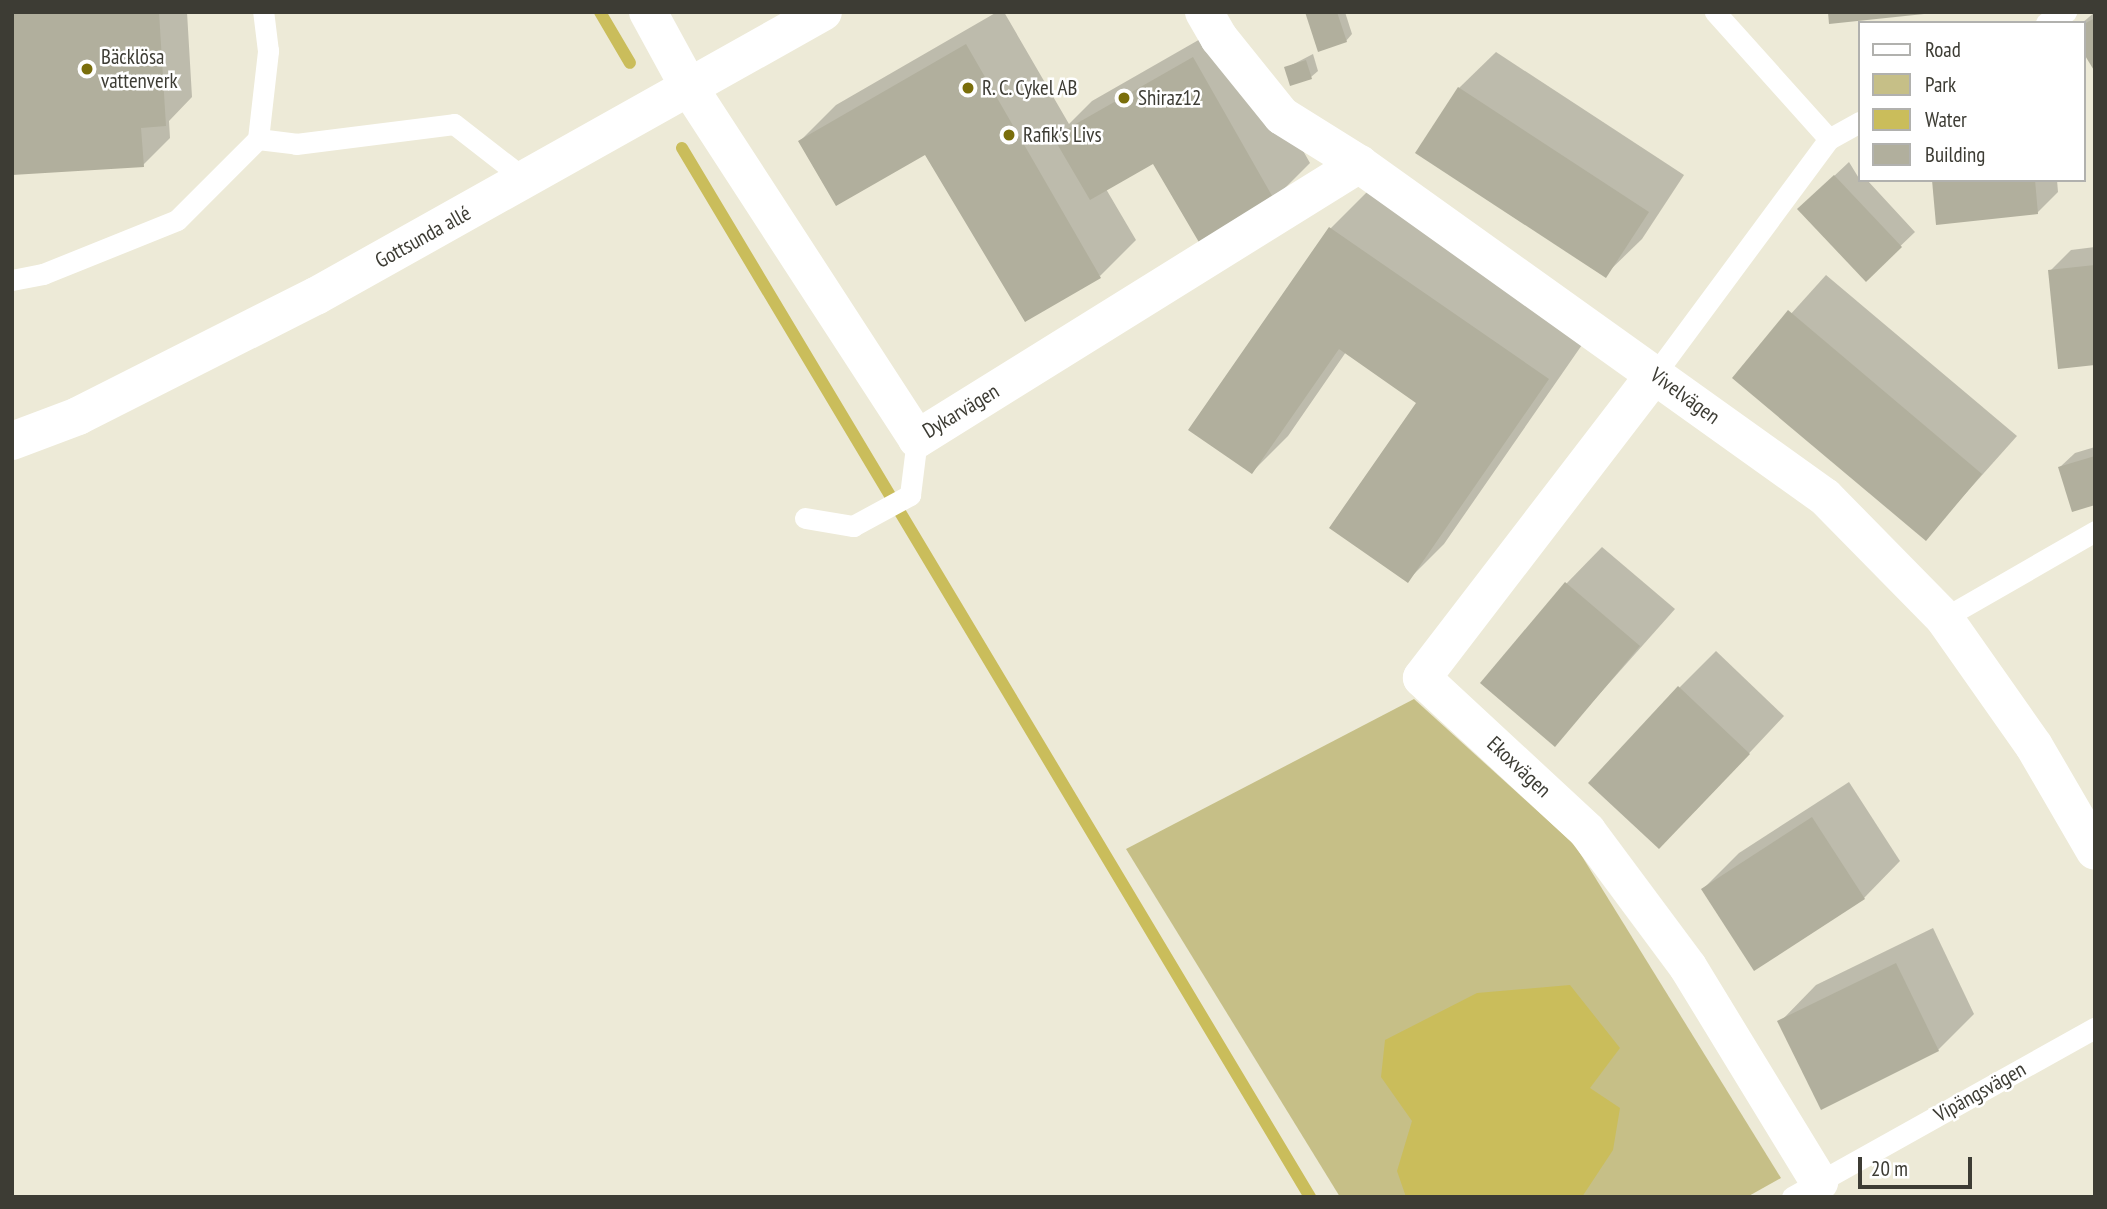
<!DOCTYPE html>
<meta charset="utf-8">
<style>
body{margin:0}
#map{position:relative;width:2107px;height:1209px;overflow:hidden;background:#edead7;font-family:"PT Sans Narrow",sans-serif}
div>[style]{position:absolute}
.green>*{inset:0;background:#c6bf87}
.water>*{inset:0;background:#cabd5b}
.shadow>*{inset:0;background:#0003}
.stream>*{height:12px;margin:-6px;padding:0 6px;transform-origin:6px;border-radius:6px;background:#cabd5b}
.building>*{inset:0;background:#b1af9d}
.service>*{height:21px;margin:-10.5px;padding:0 10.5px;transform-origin:10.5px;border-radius:10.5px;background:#fff}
.minor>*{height:38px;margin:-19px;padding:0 19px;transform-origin:19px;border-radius:19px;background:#fff}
.tertiary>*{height:38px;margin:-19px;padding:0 19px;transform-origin:19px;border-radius:19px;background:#fff}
.dots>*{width:19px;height:19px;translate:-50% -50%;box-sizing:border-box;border:4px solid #fff;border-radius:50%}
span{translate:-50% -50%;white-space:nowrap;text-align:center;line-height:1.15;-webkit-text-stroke:5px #fff;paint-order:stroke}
.poi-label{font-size:21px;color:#3d3c34}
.left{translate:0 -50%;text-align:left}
.street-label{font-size:21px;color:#3d3c34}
.frame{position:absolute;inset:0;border:14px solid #3d3c34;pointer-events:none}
.legend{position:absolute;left:1858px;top:21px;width:228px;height:161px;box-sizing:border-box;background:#fff;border:2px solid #b1b1ae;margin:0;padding:9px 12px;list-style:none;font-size:21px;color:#3d3c34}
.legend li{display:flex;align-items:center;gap:14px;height:35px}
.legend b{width:35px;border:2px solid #b1b1ae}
.scale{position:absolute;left:1858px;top:1157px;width:114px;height:32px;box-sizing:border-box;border:4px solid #3d3c34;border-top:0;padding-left:9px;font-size:21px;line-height:24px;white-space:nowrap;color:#3d3c34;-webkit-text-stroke:5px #fff;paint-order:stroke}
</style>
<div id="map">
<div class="green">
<div style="clip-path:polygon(1414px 699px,1575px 845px,1781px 1178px,1747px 1197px,1340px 1197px,1126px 849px)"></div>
</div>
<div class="water">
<div style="clip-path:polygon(1570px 985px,1620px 1048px,1590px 1088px,1620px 1108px,1613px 1150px,1582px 1197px,1406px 1197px,1397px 1171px,1412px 1121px,1381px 1077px,1385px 1040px,1477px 993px)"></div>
</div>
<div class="shadow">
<div style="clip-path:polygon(12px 12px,187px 12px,192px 97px,169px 121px,170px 138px,143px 165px)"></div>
<div style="clip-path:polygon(997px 12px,1004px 12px,1069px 124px,1092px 101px,1230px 22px,1310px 163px,1274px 199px,1154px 162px,1106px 189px,1136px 240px,1100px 276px,926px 153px,800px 141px,836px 105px)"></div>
<div style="clip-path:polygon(1307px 12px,1345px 12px,1352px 34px,1346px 41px)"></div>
<div style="clip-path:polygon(2095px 12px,2095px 69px,2084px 50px,2082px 23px)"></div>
<div style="clip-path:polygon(1496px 52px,1684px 175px,1642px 239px,1605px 275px,1459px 88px)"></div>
<div style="clip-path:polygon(1313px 54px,1318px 71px,1311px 77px,1286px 68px)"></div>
<div style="clip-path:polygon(1849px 162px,1860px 180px,1867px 180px,1915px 232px,1866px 279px,1814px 195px)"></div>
<div style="clip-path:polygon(1933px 180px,2057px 180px,2058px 192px,2037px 213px)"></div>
<div style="clip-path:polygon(1367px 192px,1584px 342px,1444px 544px,1408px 580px,1419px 402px,1346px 352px,1288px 436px,1252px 472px,1190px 430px,1331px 228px)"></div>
<div style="clip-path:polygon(2095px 247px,2095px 364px,2050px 271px,2071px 250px)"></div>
<div style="clip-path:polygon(1826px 275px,2017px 436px,1925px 539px,1734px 377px)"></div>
<div style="clip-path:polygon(2095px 447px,2095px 504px,2060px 467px,2075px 453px)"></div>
<div style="clip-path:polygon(1602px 547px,1675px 609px,1555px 744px,1566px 584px)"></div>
<div style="clip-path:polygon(1716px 651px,1784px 716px,1695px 811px,1679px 688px)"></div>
<div style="clip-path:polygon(1849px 782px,1900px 861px,1864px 898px,1755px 969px,1703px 889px,1739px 853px)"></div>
<div style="clip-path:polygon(1933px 928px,1974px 1014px,1938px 1050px,1780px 1022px,1816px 985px)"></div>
</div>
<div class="stream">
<div style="left:600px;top:12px;width:59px;rotate:59.5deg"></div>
<div style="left:682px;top:148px;width:1223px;rotate:59.09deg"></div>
</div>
<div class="building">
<div style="clip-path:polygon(12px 12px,159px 12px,166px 126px,141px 128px,144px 167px,12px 175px)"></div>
<div style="clip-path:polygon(1305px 12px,1337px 12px,1347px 42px,1318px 52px)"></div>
<div style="clip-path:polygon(1828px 12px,1923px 12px,1924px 14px,1829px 24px)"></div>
<div style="clip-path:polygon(2095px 18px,2095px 72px,2084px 54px,2084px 24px)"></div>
<div style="clip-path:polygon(966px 44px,1101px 278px,1025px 322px,925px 155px,836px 206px,798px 141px)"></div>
<div style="clip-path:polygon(1193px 57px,1275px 201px,1200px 244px,1153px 164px,1090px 200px,1053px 137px)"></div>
<div style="clip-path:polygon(1306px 60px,1312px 79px,1290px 86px,1284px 67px)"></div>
<div style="clip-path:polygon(1458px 87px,1649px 212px,1606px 278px,1415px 153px)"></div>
<div style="clip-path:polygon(1834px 175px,1902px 247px,1866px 282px,1797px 209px)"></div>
<div style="clip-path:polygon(1932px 180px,2035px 180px,2038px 214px,1936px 225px)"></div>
<div style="clip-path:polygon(1329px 227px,1549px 379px,1408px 583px,1329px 528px,1416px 403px,1339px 349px,1252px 474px,1188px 430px)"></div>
<div style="clip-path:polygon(2095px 265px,2095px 365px,2058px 369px,2048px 270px)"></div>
<div style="clip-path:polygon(1788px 310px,1982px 474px,1926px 541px,1732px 378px)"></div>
<div style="clip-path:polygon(2095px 456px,2095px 505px,2072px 512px,2058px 467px)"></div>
<div style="clip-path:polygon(1565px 582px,1640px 646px,1555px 747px,1480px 683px)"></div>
<div style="clip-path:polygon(1678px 686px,1750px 754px,1659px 849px,1588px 783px)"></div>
<div style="clip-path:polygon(1812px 817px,1865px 899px,1754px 971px,1701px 889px)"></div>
<div style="clip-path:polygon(1896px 963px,1939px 1051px,1821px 1110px,1777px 1021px)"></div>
</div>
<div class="service">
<div style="left:2046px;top:23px;width:23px;rotate:-29deg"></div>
<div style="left:258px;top:139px;width:38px;rotate:7deg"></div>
<div style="left:296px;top:144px;width:159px;rotate:-7.2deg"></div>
<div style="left:454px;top:124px;width:91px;rotate:37.9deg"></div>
<div style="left:1829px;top:139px;width:35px;rotate:-29deg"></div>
<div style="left:12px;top:280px;width:32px;rotate:-11deg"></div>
<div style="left:43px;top:274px;width:144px;rotate:-21.9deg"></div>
<div style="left:177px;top:220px;width:115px;rotate:-45deg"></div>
<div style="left:258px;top:139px;width:89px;rotate:-83.5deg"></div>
<div style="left:268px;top:51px;width:39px;rotate:-97deg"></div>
<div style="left:1655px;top:374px;width:292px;rotate:-53.5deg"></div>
<div style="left:1829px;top:139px;width:171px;rotate:-131.9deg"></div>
<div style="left:805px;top:518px;width:49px;rotate:9.5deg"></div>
<div style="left:853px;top:526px;width:65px;rotate:-28.5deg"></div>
<div style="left:910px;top:495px;width:56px;rotate:-82.9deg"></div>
<div style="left:1944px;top:618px;width:174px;rotate:-29.9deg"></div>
<div style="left:1792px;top:1197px;width:347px;rotate:-29.2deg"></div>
</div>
<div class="minor">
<div style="left:648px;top:12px;width:88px;rotate:61.4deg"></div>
<div style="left:690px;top:89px;width:417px;rotate:57deg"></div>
<div style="left:917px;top:439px;width:521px;rotate:-31.89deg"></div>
<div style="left:1204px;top:12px;width:30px;rotate:60deg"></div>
<div style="left:1219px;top:38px;width:100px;rotate:51.1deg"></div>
<div style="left:1282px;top:116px;width:91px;rotate:31.9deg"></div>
<div style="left:1359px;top:164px;width:573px;rotate:35.55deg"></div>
<div style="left:1825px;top:497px;width:170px;rotate:45.5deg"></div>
<div style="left:1944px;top:618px;width:156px;rotate:54.9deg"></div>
<div style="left:2034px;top:746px;width:121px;rotate:59.8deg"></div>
<div style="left:1655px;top:374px;width:383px;rotate:127.5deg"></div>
<div style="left:1422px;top:678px;width:225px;rotate:42.8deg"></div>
<div style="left:1587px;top:831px;width:169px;rotate:53.4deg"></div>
<div style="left:1688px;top:967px;width:252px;rotate:58.6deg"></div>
</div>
<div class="tertiary">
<div style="left:12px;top:441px;width:71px;rotate:-20.7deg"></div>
<div style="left:78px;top:416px;width:267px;rotate:-26.8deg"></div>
<div style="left:316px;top:296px;width:581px;rotate:-29.26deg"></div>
</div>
<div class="dots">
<div style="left:87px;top:69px;background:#7a6e0b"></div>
<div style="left:968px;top:88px;background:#7a6e0b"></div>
<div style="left:1124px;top:98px;background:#7a6e0b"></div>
<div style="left:1009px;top:135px;background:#7a6e0b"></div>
</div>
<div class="poi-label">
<span class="left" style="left:101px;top:69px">Bäcklösa<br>vattenverk</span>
<span class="left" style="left:982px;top:88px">R. C. Cykel AB</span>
<span class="left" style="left:1138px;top:98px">Shiraz12</span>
<span class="left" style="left:1023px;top:135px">Rafik's Livs</span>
</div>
<div class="street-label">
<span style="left:423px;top:237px;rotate:-29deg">Gottsunda allé</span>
<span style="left:1685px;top:396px;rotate:36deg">Vivelvägen</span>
<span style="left:961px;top:411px;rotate:-31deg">Dykarvägen</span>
<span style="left:1519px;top:767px;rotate:43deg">Ekoxvägen</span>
<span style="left:1980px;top:1092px;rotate:-29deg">Vipängsvägen</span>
</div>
<div class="frame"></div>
<ul class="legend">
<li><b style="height:9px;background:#fff"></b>Road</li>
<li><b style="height:19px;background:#c6bf87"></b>Park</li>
<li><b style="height:19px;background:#cabd5b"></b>Water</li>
<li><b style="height:19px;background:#b1af9d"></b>Building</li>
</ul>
<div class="scale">20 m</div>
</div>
